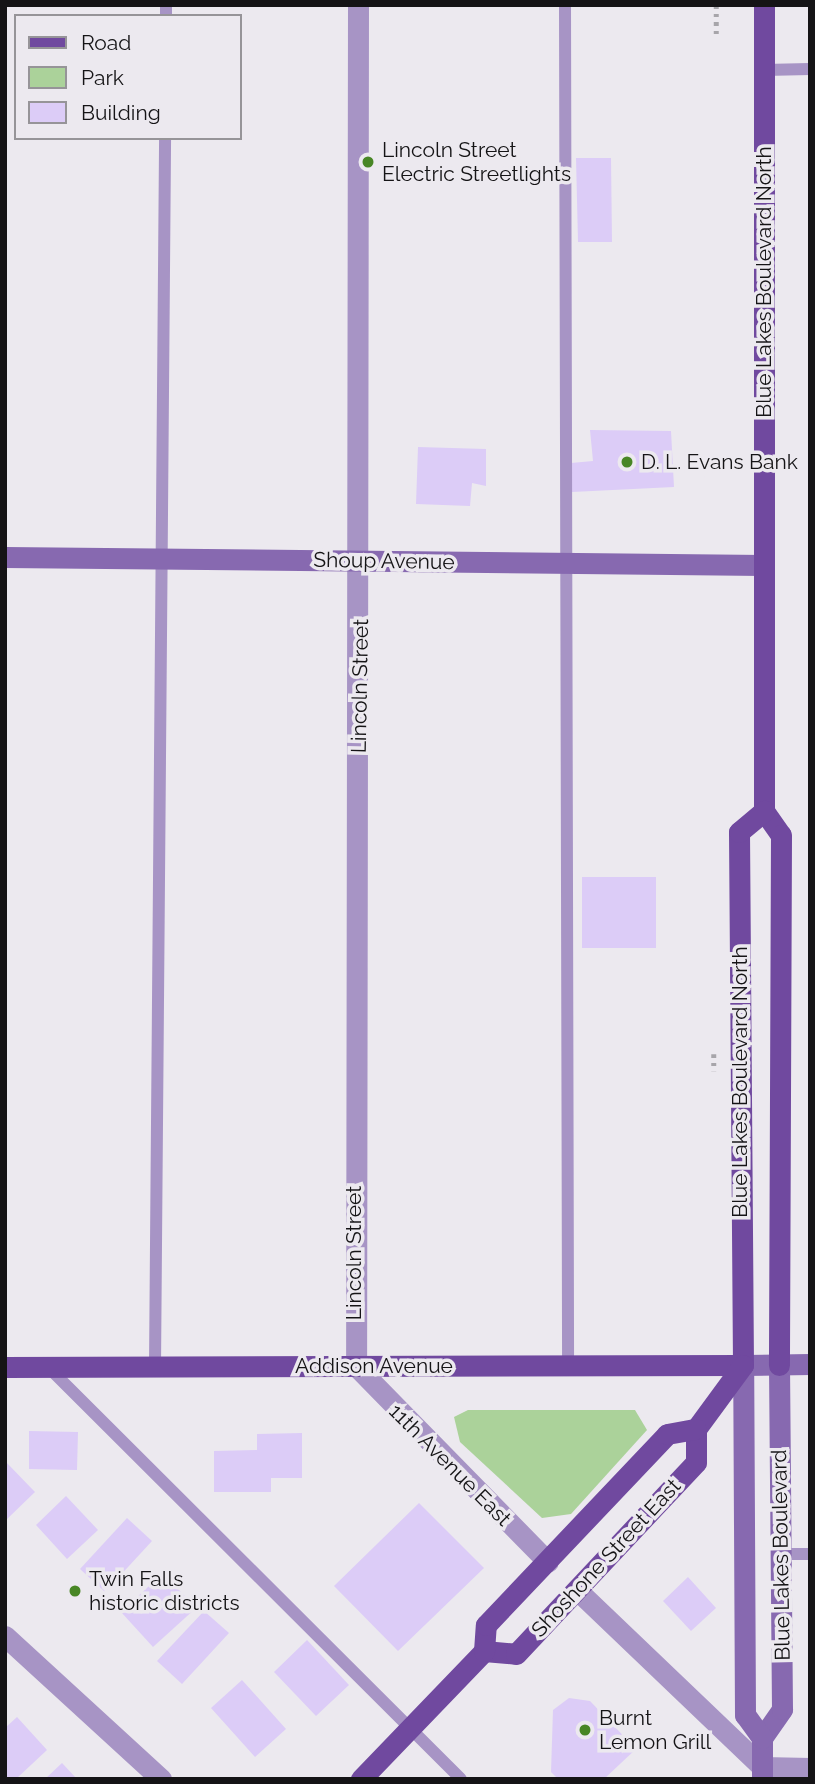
<!DOCTYPE html>
<style>
body{margin:0}
#map{position:relative;width:815px;height:1784px;overflow:hidden;background:#ece9ef;font-family:Raleway,sans-serif}
div>[style]{position:absolute}
.green>*{inset:0;background:#abd29a}
.building>*{inset:0;background:#dcccf7}
.path>*{height:4.5px;margin-top:-2.25px;transform-origin:0;background:repeating-linear-gradient(90deg,#a7a5aa 0 3.5px,transparent 0 8.5px)}
.lane>*{height:12px;margin:-6px;padding:0 6px;transform-origin:6px;border-radius:6px;background:#a794c5}
.street>*{height:21px;margin:-10.5px;padding:0 10.5px;transform-origin:10.5px;border-radius:10.5px;background:#a794c5}
.secondary>*{height:21px;margin:-10.5px;padding:0 10.5px;transform-origin:10.5px;border-radius:10.5px;background:#8769b0}
.primary>*{height:21px;margin:-10.5px;padding:0 10.5px;transform-origin:10.5px;border-radius:10.5px;background:#70499f}
.dots>*{width:19px;height:19px;translate:-50% -50%;box-sizing:border-box;border:4px solid #ece9ef;border-radius:50%}
span{translate:-50% -50%;white-space:nowrap;text-align:center;line-height:1.15;-webkit-text-stroke:7px #ece9ef;paint-order:stroke}
.poi-label{font-size:21px;color:#151416}
.left{translate:0 -50%;text-align:left}
.street-label{font-size:21px;color:#151416}
.frame{position:absolute;inset:0;border:7px solid #151416;pointer-events:none}
.legend{position:absolute;left:14px;top:14px;width:228px;height:126px;box-sizing:border-box;background:#ece9ef;border:2px solid #969498;margin:0;padding:9px 12px;list-style:none;font-size:21px;color:#151416}
.legend li{display:flex;align-items:center;gap:14px;height:35px}
.legend b{width:35px;border:2px solid #969498}
</style>
<div id="map">
<div class="green">
<div style="clip-path:polygon(468px 1410px,635px 1410px,647px 1430px,571px 1514px,542px 1518px,460px 1442px,454px 1417px)"></div>
</div>
<div class="building">
<div style="clip-path:polygon(576px 158px,611px 158px,612px 242px,578px 242px)"></div>
<div style="clip-path:polygon(590px 430px,671px 431px,674px 487px,572px 492px,571px 463px,593px 461px)"></div>
<div style="clip-path:polygon(418px 447px,486px 449px,486px 486px,472px 483px,470px 506px,416px 504px)"></div>
<div style="clip-path:polygon(582px 877px,656px 877px,656px 948px,582px 948px)"></div>
<div style="clip-path:polygon(29px 1431px,78px 1432px,77px 1470px,29px 1469px)"></div>
<div style="clip-path:polygon(302px 1433px,302px 1478px,271px 1478px,271px 1492px,214px 1492px,214px 1451px,257px 1450px,257px 1434px)"></div>
<div style="clip-path:polygon(5px 1461px,35px 1492px,5px 1521px)"></div>
<div style="clip-path:polygon(66px 1496px,98px 1530px,67px 1559px,36px 1525px)"></div>
<div style="clip-path:polygon(419px 1503px,484px 1568px,398px 1651px,334px 1586px)"></div>
<div style="clip-path:polygon(127px 1518px,152px 1541px,105px 1592px,80px 1569px)"></div>
<div style="clip-path:polygon(163px 1573px,196px 1608px,153px 1647px,121px 1612px)"></div>
<div style="clip-path:polygon(688px 1577px,716px 1608px,691px 1631px,663px 1601px)"></div>
<div style="clip-path:polygon(204px 1611px,229px 1633px,182px 1684px,157px 1661px)"></div>
<div style="clip-path:polygon(307px 1640px,349px 1685px,316px 1716px,274px 1672px)"></div>
<div style="clip-path:polygon(242px 1680px,286px 1729px,255px 1757px,211px 1708px)"></div>
<div style="clip-path:polygon(569px 1698px,590px 1701px,636px 1749px,604px 1779px,558px 1779px,551px 1772px,553px 1710px)"></div>
<div style="clip-path:polygon(17px 1717px,47px 1750px,16px 1779px,5px 1779px,5px 1728px)"></div>
<div style="clip-path:polygon(62px 1763px,77px 1779px,45px 1779px)"></div>
</div>
<div class="path">
<div style="left:716px;top:34px;width:29px;rotate:-90deg"></div>
<div style="left:714px;top:1054px;width:17px;rotate:90deg"></div>
</div>
<div class="lane">
<div style="left:565px;top:5px;width:1360px;rotate:89.87deg"></div>
<div style="left:166px;top:16px;width:11px;rotate:-90deg"></div>
<div style="left:764px;top:70px;width:46px;rotate:-1.2deg"></div>
<div style="left:48px;top:1367px;width:583px;rotate:44.93deg"></div>
<div style="left:155px;top:1367px;width:1229px;rotate:-89.53deg"></div>
<div style="left:781px;top:1554px;width:29px"></div>
</div>
<div class="street">
<div style="left:358px;top:5px;width:1361px;rotate:90.08deg"></div>
<div style="left:356px;top:1366px;width:274px;rotate:45.6deg"></div>
<div style="left:577px;top:1590px;width:256px;rotate:43.7deg"></div>
<div style="left:762px;top:1767px;width:48px;rotate:1.2deg"></div>
<div style="left:5px;top:1636px;width:212px;rotate:42.5deg"></div>
</div>
<div class="secondary">
<div style="left:5px;top:557px;width:758px;rotate:0.6deg"></div>
<div style="left:762px;top:1738px;width:35px;rotate:-55deg"></div>
<div style="left:782px;top:1709px;width:344px;rotate:-90.5deg"></div>
<div style="left:762px;top:1779px;width:41px;rotate:-90deg"></div>
<div style="left:762px;top:1738px;width:29px;rotate:-126deg"></div>
<div style="left:745px;top:1715px;width:350px;rotate:-90.3deg"></div>
<div style="left:743px;top:1365px;width:67px;rotate:-0.9deg"></div>
</div>
<div class="primary">
<div style="left:764px;top:5px;width:806px;rotate:90deg"></div>
<div style="left:764px;top:811px;width:29px;rotate:55deg"></div>
<div style="left:781px;top:835px;width:530px;rotate:90.22deg"></div>
<div style="left:743px;top:1365px;width:533px;rotate:-90.43deg"></div>
<div style="left:739px;top:832px;width:33px;rotate:-40deg"></div>
<div style="left:5px;top:1367px;width:738px;rotate:-0.16deg"></div>
<div style="left:484px;top:1651px;width:32px;rotate:5deg"></div>
<div style="left:516px;top:1654px;width:263px;rotate:-46.8deg"></div>
<div style="left:696px;top:1462px;width:33px;rotate:-90deg"></div>
<div style="left:696px;top:1429px;width:79px;rotate:-53.7deg"></div>
<div style="left:361px;top:1779px;width:178px;rotate:-46.1deg"></div>
<div style="left:484px;top:1651px;width:26px;rotate:-86deg"></div>
<div style="left:486px;top:1625px;width:263px;rotate:-46.5deg"></div>
<div style="left:667px;top:1434px;width:29px;rotate:-10deg"></div>
</div>
<div class="dots">
<div style="left:368px;top:162px;background:#488625"></div>
<div style="left:627px;top:462px;background:#488625"></div>
<div style="left:75px;top:1591px;background:#488625"></div>
<div style="left:585px;top:1730px;background:#488625"></div>
</div>
<div class="poi-label">
<span class="left" style="left:382px;top:162px">Lincoln Street<br>Electric Streetlights</span>
<span class="left" style="left:641px;top:462px">D. L. Evans Bank</span>
<span class="left" style="left:89px;top:1591px">Twin Falls<br>historic districts</span>
<span class="left" style="left:599px;top:1730px">Burnt<br>Lemon Grill</span>
</div>
<div class="street-label">
<span style="left:764px;top:282px;rotate:-90deg">Blue Lakes Boulevard North</span>
<span style="left:384px;top:561px;rotate:1deg">Shoup Avenue</span>
<span style="left:360px;top:686px;rotate:-89deg">Lincoln Street</span>
<span style="left:740px;top:1082px;rotate:-90deg">Blue Lakes Boulevard North</span>
<span style="left:354px;top:1253px;rotate:-90deg">Lincoln Street</span>
<span style="left:374px;top:1366px">Addison Avenue</span>
<span style="left:450px;top:1465px;rotate:45deg">11th Avenue East</span>
<span style="left:781px;top:1555px;rotate:-91deg">Blue Lakes Boulevard</span>
<span style="left:606px;top:1558px;rotate:-47deg">Shoshone Street East</span>
</div>
<div class="frame"></div>
<ul class="legend">
<li><b style="height:9px;background:#70499f"></b>Road</li>
<li><b style="height:19px;background:#abd29a"></b>Park</li>
<li><b style="height:19px;background:#dcccf7"></b>Building</li>
</ul>
</div>
